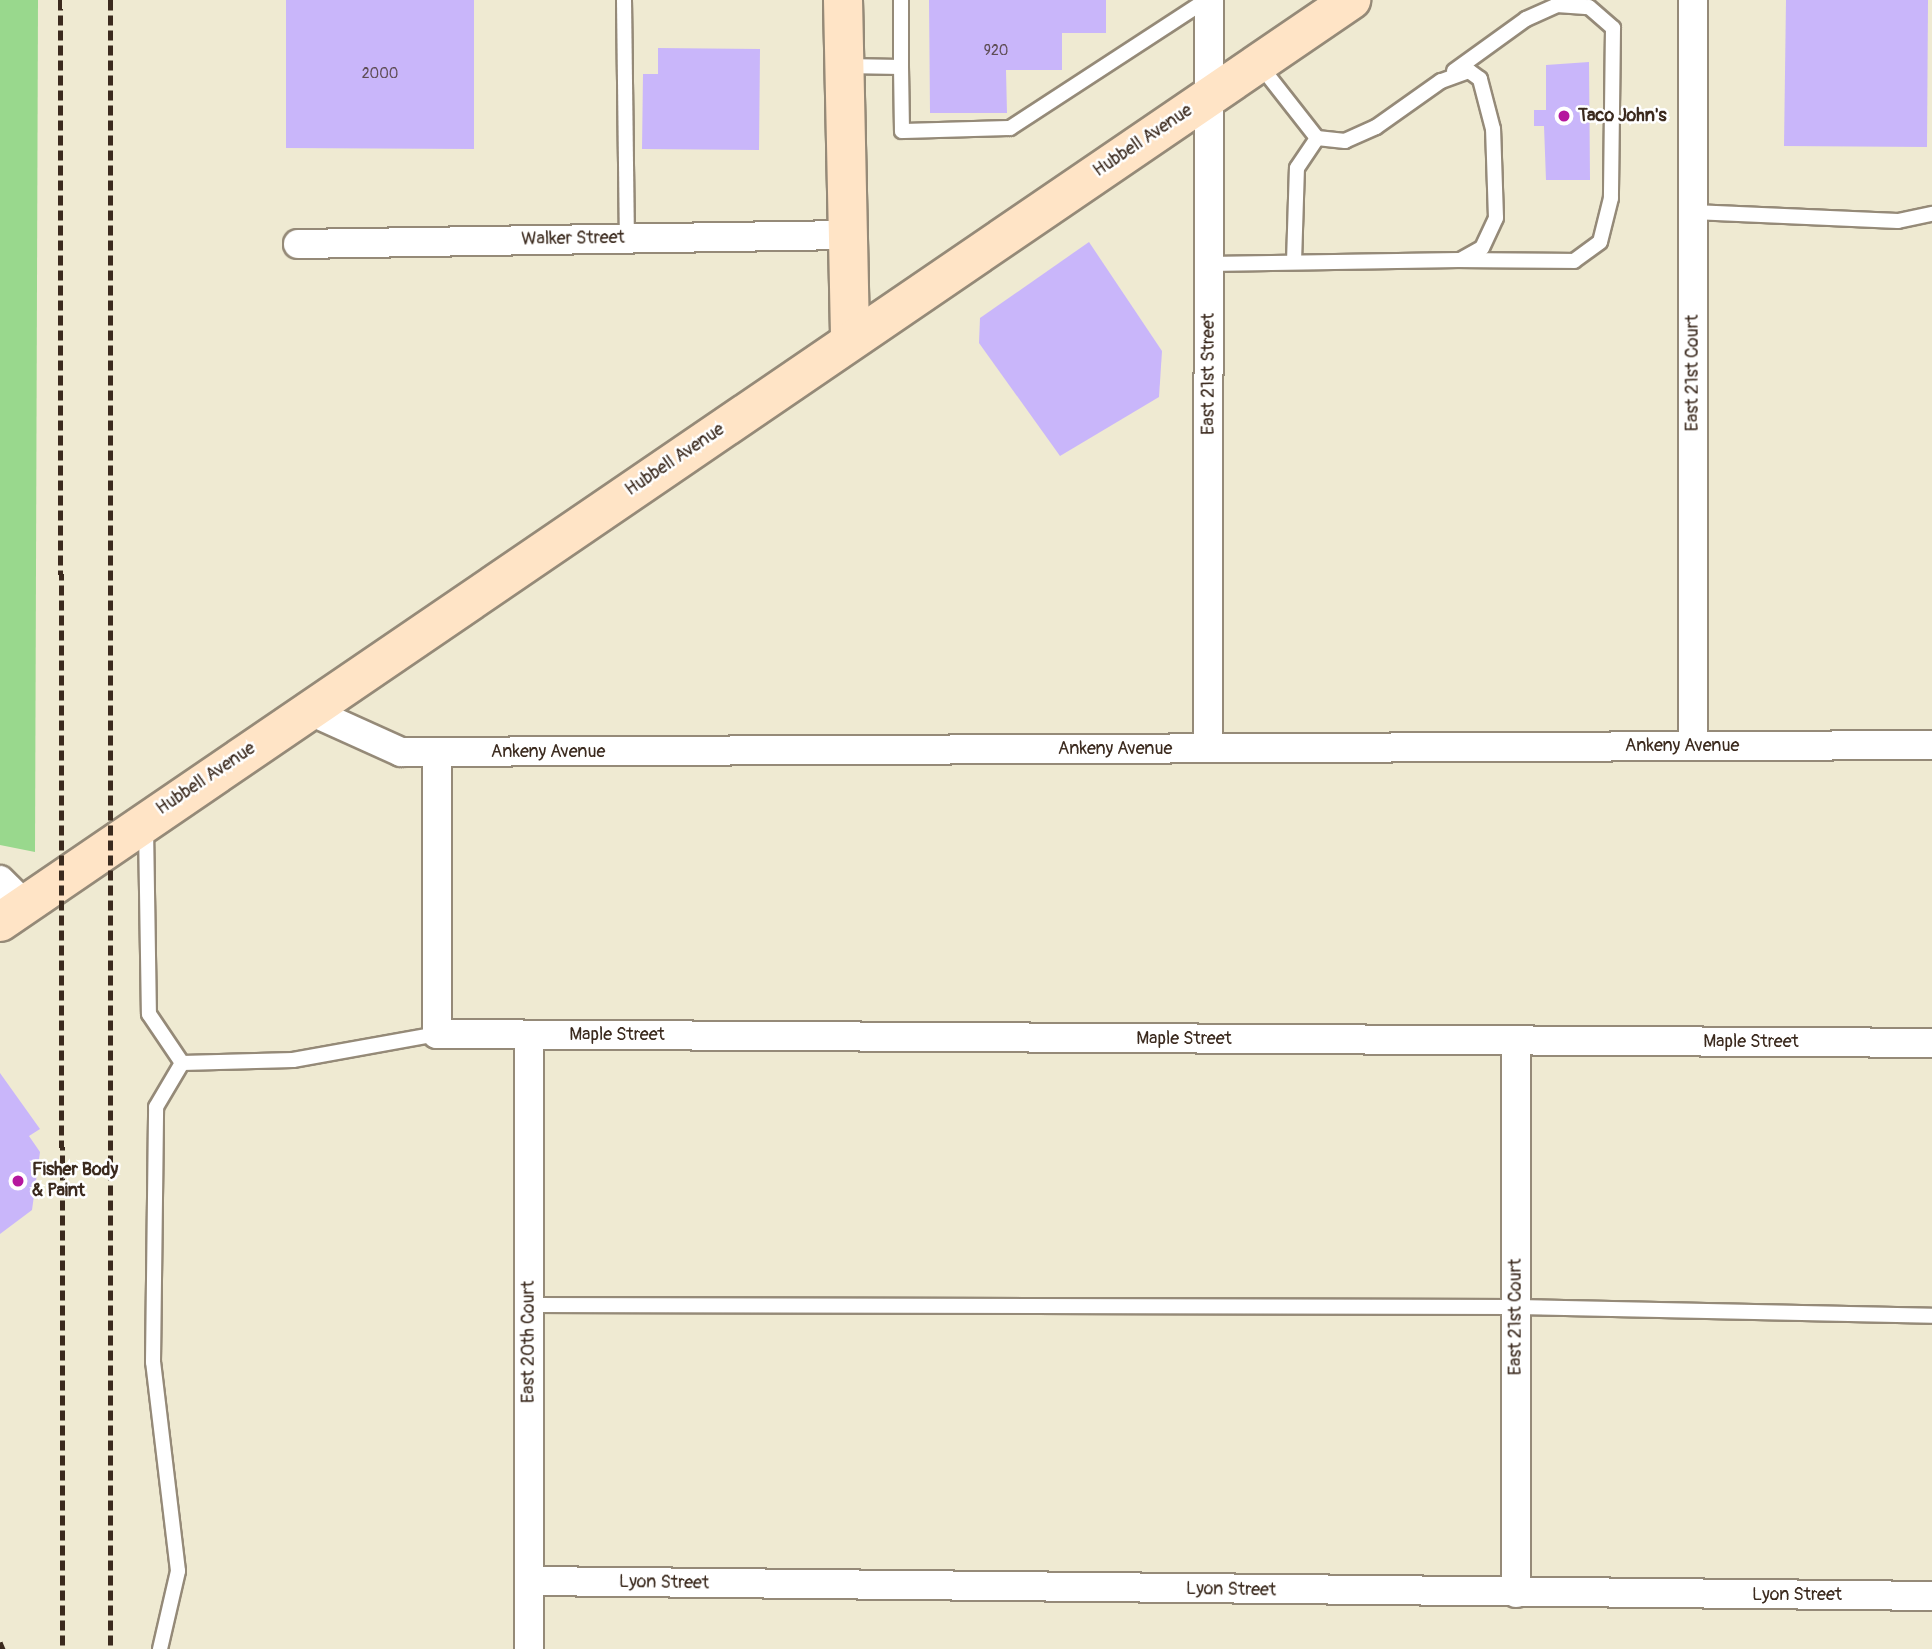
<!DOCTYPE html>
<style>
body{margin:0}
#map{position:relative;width:1932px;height:1649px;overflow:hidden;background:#efead2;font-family:Pangolin,sans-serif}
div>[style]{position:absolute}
.green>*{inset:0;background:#99d88d}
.building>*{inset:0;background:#c9b6fa}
.roads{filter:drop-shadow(2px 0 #958a78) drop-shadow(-2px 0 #958a78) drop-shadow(0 2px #958a78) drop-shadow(0 -2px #958a78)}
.lane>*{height:14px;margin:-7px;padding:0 7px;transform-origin:7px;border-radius:7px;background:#fff}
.street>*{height:28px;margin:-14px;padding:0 14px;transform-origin:14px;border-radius:14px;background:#fff}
.secondary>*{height:38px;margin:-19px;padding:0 19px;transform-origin:19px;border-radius:19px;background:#ffe4c6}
.rail>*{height:5px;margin-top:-2.5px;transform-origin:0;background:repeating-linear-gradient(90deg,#3b2a1e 0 10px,transparent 0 15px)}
.dots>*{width:19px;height:19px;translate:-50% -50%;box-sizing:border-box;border:4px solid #fff;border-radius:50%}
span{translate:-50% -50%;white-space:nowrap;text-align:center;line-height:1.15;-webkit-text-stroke:5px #fff;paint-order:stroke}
.number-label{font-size:14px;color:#5e4d55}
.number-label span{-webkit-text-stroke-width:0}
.poi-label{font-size:18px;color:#3b2a1e;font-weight:700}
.left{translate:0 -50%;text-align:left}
.street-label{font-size:18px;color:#3b2a1e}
</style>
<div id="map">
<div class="green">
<div style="clip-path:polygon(0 0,38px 0,35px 852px,0 845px)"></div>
</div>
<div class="building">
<div style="clip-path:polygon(286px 0,474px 0,474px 149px,286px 148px)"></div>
<div style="clip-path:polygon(929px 0,1106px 0,1106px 33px,1062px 33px,1062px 70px,1006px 70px,1007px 113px,930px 113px)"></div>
<div style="clip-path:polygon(1786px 0,1928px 0,1927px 147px,1784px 146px)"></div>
<div style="clip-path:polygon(658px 48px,760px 49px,759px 150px,642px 149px,643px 74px,658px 74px)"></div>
<div style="clip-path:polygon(1589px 62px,1590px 180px,1546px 180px,1544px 126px,1534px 126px,1534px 110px,1546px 110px,1546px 65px)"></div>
<div style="clip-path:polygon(1089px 242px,1162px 351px,1159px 397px,1060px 456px,979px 343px,980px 318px)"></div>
<div style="clip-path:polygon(0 1073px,40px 1129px,29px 1136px,40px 1152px,32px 1210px,0 1234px)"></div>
</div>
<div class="roads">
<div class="lane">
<div style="left:624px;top:0;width:238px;rotate:89.3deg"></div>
<div style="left:901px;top:0;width:67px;rotate:90deg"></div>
<div style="left:845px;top:66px;width:56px;rotate:1deg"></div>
<div style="left:901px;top:67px;width:64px;rotate:89.1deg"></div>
<div style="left:902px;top:131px;width:108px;rotate:-1.6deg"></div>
<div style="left:1010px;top:128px;width:234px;rotate:-33.1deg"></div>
<div style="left:1454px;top:71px;width:89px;rotate:-35.8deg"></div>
<div style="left:1526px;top:19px;width:34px;rotate:-24deg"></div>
<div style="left:1557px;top:5px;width:32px;rotate:4deg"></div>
<div style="left:1589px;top:7px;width:32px;rotate:41deg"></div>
<div style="left:1613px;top:28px;width:170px;rotate:90.7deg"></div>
<div style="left:1611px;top:198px;width:45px;rotate:104deg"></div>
<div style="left:1600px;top:242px;width:32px;rotate:144deg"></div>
<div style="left:1574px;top:261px;width:113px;rotate:-179.5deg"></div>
<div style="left:1693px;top:212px;width:205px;rotate:2.5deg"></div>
<div style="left:1898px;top:221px;width:35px;rotate:-12deg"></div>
<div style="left:1294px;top:262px;width:94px;rotate:-88.2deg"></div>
<div style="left:1297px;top:168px;width:36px;rotate:-56deg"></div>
<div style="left:1209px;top:264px;width:251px;rotate:-0.9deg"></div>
<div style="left:1460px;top:260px;width:25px;rotate:-29deg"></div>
<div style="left:1482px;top:248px;width:33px;rotate:-65deg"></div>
<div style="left:1496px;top:218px;width:89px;rotate:-91.9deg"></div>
<div style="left:1493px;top:129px;width:52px;rotate:-104.6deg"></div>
<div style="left:1480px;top:79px;width:14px;rotate:-144deg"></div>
<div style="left:1469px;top:71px;width:30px;rotate:160deg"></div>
<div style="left:1441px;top:81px;width:80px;rotate:144.7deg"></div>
<div style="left:1376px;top:127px;width:34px;rotate:156deg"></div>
<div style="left:1345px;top:141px;width:28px;rotate:-174deg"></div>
<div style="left:1317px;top:138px;width:94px;rotate:-128.1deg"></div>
<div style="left:146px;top:828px;width:186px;rotate:89.1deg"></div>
<div style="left:149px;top:1014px;width:59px;rotate:56deg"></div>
<div style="left:182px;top:1063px;width:111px;rotate:-1.5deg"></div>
<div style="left:293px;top:1060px;width:146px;rotate:-10.2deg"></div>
<div style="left:529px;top:1305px;width:987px;rotate:0.12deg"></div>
<div style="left:1516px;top:1307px;width:416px;rotate:1.2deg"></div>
<div style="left:160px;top:1649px;width:80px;rotate:-77deg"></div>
<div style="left:178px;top:1571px;width:210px;rotate:-96.8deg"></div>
<div style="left:153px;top:1362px;width:255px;rotate:-89.3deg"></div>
<div style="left:156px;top:1107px;width:51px;rotate:-59.4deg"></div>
</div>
<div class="street">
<div style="left:1693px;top:0;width:746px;rotate:90deg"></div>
<div style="left:298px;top:244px;width:551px;rotate:-0.94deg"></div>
<div style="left:308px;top:710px;width:102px;rotate:24.3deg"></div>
<div style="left:401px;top:752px;width:1531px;rotate:-0.26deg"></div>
<div style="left:1208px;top:748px;width:748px;rotate:-89.92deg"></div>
<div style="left:437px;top:752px;width:282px;rotate:90deg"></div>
<div style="left:437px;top:1034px;width:1495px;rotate:0.34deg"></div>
<div style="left:0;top:880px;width:34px;rotate:45deg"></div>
<div style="left:529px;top:1035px;width:614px;rotate:90deg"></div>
<div style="left:1516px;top:1042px;width:551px;rotate:90deg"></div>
<div style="left:529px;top:1581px;width:1403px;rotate:0.61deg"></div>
</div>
<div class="secondary">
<div style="left:843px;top:0;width:340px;rotate:88.8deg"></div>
<div style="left:0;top:922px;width:1636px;rotate:-34.31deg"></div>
</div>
</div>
<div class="rail">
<div style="left:60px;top:0;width:1649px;rotate:89.9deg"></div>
<div style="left:110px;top:0;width:1649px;rotate:89.97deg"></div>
<div style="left:0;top:1642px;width:8px;rotate:67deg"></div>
</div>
<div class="dots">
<div style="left:1564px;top:116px;background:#b5179e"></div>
<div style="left:18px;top:1181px;background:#b5179e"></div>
</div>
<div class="number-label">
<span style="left:996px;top:51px">920</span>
<span style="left:380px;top:74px">2000</span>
</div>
<div class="poi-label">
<span class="left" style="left:1578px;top:116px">Taco John's</span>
<span class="left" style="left:32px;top:1181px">Fisher Body<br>&amp; Paint</span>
</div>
<div class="street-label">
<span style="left:1143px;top:141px;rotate:-34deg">Hubbell Avenue</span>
<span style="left:573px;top:239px;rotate:-1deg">Walker Street</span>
<span style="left:1693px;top:373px;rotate:-90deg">East 21st Court</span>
<span style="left:1209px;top:374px;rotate:-90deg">East 21st Street</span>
<span style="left:675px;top:460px;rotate:-34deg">Hubbell Avenue</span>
<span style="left:1682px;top:746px">Ankeny Avenue</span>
<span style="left:1115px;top:749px">Ankeny Avenue</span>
<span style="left:548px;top:752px">Ankeny Avenue</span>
<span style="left:206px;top:779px;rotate:-34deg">Hubbell Avenue</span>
<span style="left:617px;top:1035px">Maple Street</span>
<span style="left:1184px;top:1039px">Maple Street</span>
<span style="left:1751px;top:1042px">Maple Street</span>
<span style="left:1516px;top:1317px;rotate:-90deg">East 21st Court</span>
<span style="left:529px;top:1342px;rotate:-90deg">East 20th Court</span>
<span style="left:664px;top:1583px;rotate:1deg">Lyon Street</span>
<span style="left:1231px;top:1590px;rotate:1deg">Lyon Street</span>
<span style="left:1797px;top:1595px">Lyon Street</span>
</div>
</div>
